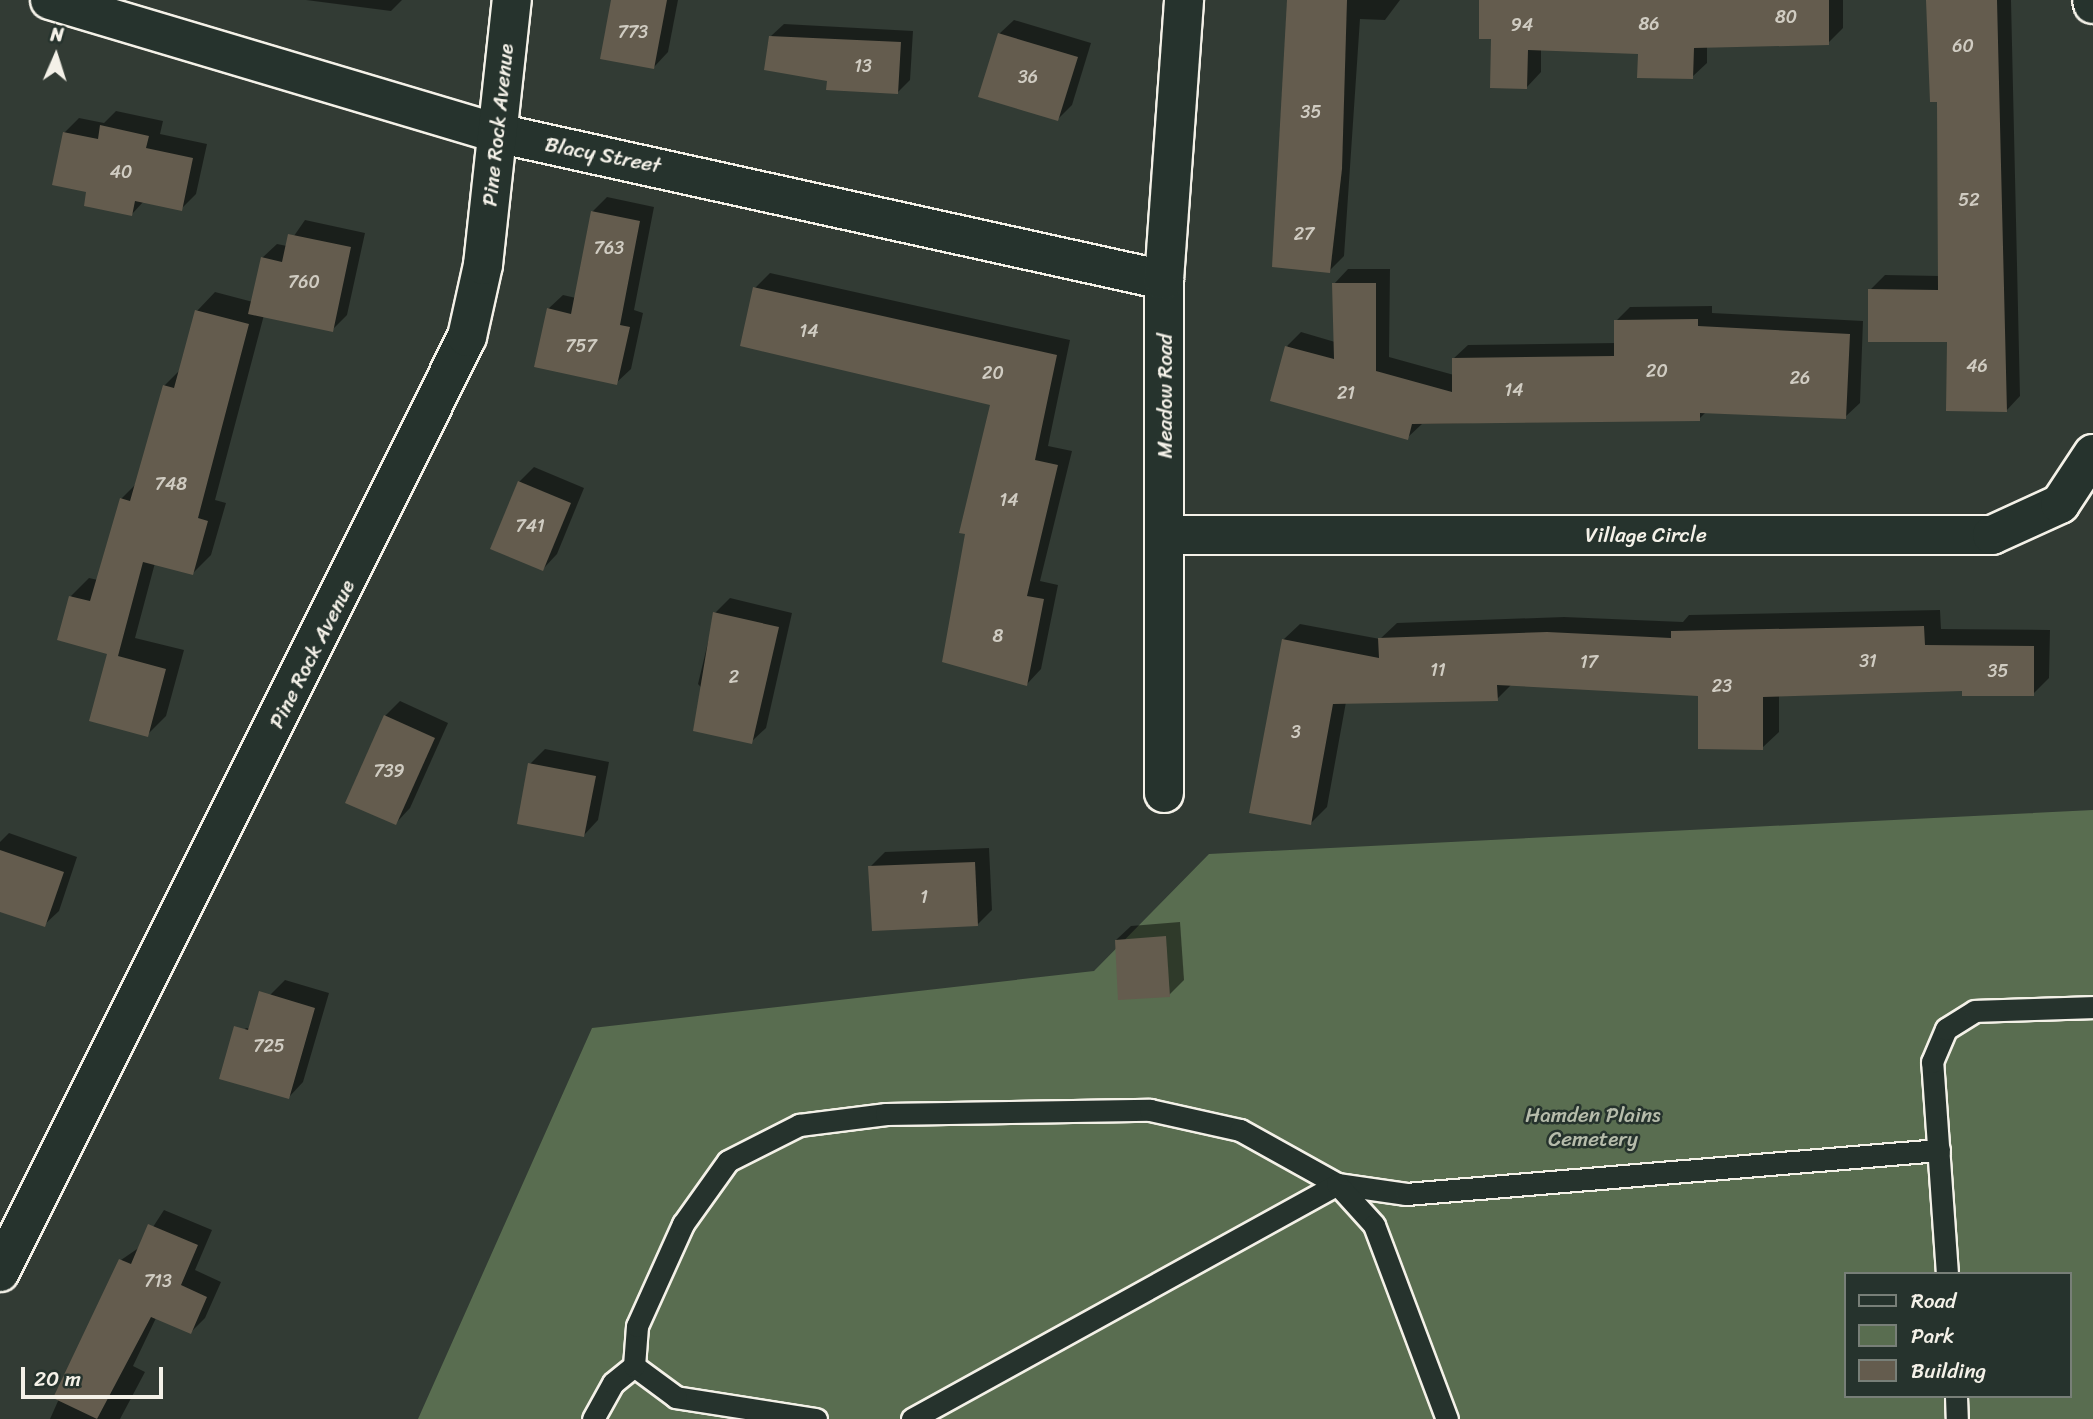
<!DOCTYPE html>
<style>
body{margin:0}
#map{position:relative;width:2093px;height:1419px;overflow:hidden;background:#323b34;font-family:Sriracha,sans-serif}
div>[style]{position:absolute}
.green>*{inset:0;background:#596d50}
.shadow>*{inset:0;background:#0007}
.building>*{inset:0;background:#645c4e}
.roads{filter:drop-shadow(2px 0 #f4f1e8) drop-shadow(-2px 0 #f4f1e8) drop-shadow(0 2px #f4f1e8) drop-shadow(0 -2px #f4f1e8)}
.lane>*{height:21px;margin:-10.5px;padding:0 10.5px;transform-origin:10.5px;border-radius:10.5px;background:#26332d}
.street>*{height:38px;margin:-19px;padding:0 19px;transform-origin:19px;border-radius:19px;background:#26332d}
.secondary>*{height:38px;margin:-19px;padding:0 19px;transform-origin:19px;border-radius:19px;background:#26332d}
span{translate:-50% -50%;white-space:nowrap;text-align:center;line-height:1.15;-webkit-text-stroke:5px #26332d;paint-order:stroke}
.number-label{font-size:18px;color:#d0ccc2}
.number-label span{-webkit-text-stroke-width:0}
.street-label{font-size:21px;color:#f4f1e8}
.park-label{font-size:21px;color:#b6bcab}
.legend{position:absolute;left:1844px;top:1272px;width:228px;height:126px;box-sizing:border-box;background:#26332d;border:2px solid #787f78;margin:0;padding:9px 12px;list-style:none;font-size:21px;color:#f4f1e8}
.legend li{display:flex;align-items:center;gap:14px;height:35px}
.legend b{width:35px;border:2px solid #787f78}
.north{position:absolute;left:21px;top:21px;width:70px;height:70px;-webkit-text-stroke:5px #26332d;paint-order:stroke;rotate:3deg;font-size:19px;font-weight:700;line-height:28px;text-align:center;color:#f4f1e8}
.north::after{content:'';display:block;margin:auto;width:24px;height:32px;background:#f4f1e8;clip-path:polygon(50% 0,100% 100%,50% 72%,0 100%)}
.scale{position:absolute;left:21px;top:1367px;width:142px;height:32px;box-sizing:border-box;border:4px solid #f4f1e8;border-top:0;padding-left:9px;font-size:21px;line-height:24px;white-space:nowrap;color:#f4f1e8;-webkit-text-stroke:5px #26332d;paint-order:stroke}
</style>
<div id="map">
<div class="green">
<div style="clip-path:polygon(evenodd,2093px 810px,2093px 1419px,418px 1419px,592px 1028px,1094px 971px,1209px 854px,2093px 810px,1846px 1274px,2070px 1274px,2070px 1396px,1846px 1396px,1846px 1274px)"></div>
</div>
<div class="shadow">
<div style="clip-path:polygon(306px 0,402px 0,391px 11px)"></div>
<div style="clip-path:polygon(612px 0,678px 0,668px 52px,654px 67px)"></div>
<div style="clip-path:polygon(1288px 0,1400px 0,1385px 20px,1360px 19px,1344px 256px,1329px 271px)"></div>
<div style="clip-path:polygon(1481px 0,1843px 0,1843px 28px,1828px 43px,1707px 46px,1707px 63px,1692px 77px,1640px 52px,1541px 49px,1541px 72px,1527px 87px,1493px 37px)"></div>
<div style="clip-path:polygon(1928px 0,2011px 0,2020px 396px,2006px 411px,1949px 340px,1870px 290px,1885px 275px,1940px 276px,1939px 100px)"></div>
<div style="clip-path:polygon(1014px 20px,1091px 43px,1072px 105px,1058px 119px,999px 34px)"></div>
<div style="clip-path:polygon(784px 24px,913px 31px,910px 80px,898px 92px,771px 36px)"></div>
<div style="clip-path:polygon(116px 111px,163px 121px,160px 134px,207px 144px,196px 194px,181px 209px,144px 201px,132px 214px,88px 190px,64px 133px,79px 118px,104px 123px)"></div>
<div style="clip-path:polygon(607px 197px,654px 207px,634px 310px,643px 313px,631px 369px,616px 383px,548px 309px,563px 295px,576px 298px,592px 212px)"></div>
<div style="clip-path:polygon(305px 220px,365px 233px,347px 315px,332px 330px,264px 315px,215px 500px,226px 503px,211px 555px,193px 573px,155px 563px,135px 638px,184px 650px,166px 716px,147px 735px,110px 653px,71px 596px,89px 578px,98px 580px,121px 499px,137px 483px,164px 386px,181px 369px,197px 311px,215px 292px,253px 302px,262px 258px,277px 244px,287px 246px)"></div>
<div style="clip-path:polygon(1348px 269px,1390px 269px,1389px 357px,1454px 375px,1453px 359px,1468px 345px,1616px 343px,1616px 321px,1630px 307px,1712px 306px,1712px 313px,1863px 321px,1860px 403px,1845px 417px,1707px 411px,1699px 419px,1422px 424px,1407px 438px,1287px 346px,1301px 332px,1335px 342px,1334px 284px)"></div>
<div style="clip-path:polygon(770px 273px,1070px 340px,1048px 446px,1072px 451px,1040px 581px,1058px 585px,1041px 669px,1027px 684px,992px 404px,755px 288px)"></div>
<div style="clip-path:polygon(534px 467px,584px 488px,557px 554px,543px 569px,519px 482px)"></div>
<div style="clip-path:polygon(730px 598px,792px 613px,766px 728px,751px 742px,698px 684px,715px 613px)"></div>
<div style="clip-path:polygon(1940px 610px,1941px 629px,2050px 630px,2049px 678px,2033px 694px,1964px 689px,1779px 695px,1779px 732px,1762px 748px,1700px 694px,1512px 684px,1497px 699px,1346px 702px,1327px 807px,1311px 823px,1283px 640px,1300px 624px,1380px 639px,1397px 623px,1564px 617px,1683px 622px,1689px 615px)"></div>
<div style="clip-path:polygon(400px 701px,448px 723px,410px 808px,396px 823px,385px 716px)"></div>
<div style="clip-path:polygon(545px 749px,609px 762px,598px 820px,584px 835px,530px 764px)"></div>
<div style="clip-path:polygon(9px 833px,77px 857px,59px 911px,44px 925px,0 911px,0 842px)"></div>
<div style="clip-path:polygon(989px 848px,992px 910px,977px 925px,870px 867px,885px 852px)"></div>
<div style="clip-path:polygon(1180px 922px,1184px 980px,1169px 995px,1116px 940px,1131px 926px)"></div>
<div style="clip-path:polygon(285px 980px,329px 993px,303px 1082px,289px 1097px,231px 1043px,246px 1028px,259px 1031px,270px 995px)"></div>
<div style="clip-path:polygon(164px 1210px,212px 1230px,195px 1270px,221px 1282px,205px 1318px,191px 1332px,156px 1318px,133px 1366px,145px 1372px,120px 1419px,50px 1419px,121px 1260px,140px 1247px)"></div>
</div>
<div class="building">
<div style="clip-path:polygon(611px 0,667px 0,654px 69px,600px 59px)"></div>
<div style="clip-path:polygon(1287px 0,1347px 0,1342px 169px,1330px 273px,1272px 267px)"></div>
<div style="clip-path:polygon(1479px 0,1829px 0,1829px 45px,1694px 48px,1693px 79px,1637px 78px,1638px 54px,1528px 50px,1527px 89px,1490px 88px,1491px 39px,1479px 39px)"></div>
<div style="clip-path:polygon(1926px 0,1997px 0,2007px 412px,1946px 411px,1947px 342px,1868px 342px,1868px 289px,1938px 290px,1937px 102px,1930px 102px)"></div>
<div style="clip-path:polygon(998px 33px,1078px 57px,1058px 121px,978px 97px)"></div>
<div style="clip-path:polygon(769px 36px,901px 42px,898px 94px,826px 90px,827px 81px,764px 70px)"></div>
<div style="clip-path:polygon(100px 125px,149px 136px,146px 148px,193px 158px,182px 211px,135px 201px,132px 216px,84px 206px,86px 192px,52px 185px,63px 132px,98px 139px)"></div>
<div style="clip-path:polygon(591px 211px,640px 221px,620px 325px,630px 327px,617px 385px,534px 367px,547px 308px,571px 314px)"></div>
<div style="clip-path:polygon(288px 234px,351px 247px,333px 332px,248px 314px,261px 257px,282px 262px)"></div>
<div style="clip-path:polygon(1332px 283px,1376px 283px,1376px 371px,1452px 392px,1452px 358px,1614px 356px,1614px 320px,1698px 319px,1698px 326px,1850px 334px,1846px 419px,1700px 413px,1700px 421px,1412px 424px,1408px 440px,1270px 401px,1285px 346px,1334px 359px)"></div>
<div style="clip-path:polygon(753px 287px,1057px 355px,1035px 460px,1058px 465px,1027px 596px,1044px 599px,1027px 686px,942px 662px,965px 534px,959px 533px,990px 405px,740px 346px)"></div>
<div style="clip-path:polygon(195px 310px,249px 324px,198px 518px,208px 521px,193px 575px,143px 562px,118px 656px,166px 669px,148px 737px,89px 721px,107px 654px,57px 640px,69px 596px,90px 601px,120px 498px,130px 501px,163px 385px,174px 388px)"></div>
<div style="clip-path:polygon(518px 481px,571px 503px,543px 571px,490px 549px)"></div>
<div style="clip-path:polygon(713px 612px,779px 627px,752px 744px,693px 731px)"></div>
<div style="clip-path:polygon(1924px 626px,1925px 645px,2034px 646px,2034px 696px,1962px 696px,1962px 691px,1763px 697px,1763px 750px,1698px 749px,1698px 696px,1497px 685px,1498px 701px,1333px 704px,1311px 825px,1249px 813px,1282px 639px,1379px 658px,1378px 638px,1547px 632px,1671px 638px,1671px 631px)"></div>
<div style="clip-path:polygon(384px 715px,435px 738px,396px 825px,345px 803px)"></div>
<div style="clip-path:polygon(528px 763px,596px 776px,584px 837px,517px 824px)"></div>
<div style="clip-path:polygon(0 850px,64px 872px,45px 927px,0 912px)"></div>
<div style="clip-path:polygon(975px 862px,978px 926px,872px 931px,868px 866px)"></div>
<div style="clip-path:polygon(1166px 936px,1170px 997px,1118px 1000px,1115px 940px)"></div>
<div style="clip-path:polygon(259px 991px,315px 1008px,289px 1099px,219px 1079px,234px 1026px,248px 1030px)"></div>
<div style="clip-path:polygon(148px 1224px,198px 1245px,181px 1285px,207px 1297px,191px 1334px,151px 1317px,97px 1419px,53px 1398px,119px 1259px,131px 1264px)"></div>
</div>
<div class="roads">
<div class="lane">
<div style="left:1947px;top:1274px;width:213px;rotate:-94deg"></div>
<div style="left:1932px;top:1062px;width:36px;rotate:-67deg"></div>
<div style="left:1946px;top:1029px;width:34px;rotate:-32deg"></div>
<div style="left:1975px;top:1011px;width:118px;rotate:-1.9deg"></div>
<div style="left:1956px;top:1396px;width:23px;rotate:88deg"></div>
<div style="left:593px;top:1419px;width:41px;rotate:-60.9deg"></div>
<div style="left:613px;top:1383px;width:27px;rotate:-39deg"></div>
<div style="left:816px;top:1419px;width:142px;rotate:-171.1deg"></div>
<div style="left:676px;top:1397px;width:52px;rotate:-143.6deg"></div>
<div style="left:634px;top:1366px;width:40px;rotate:-85.7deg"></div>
<div style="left:637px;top:1326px;width:112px;rotate:-65.7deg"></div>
<div style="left:683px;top:1224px;width:77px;rotate:-54.5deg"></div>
<div style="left:728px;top:1161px;width:80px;rotate:-26.9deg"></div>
<div style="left:799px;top:1125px;width:88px;rotate:-7.2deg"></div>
<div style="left:886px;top:1114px;width:264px;rotate:-0.9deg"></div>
<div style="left:1150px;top:1110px;width:92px;rotate:12.5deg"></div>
<div style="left:1240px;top:1130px;width:111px;rotate:29.1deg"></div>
<div style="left:1337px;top:1184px;width:70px;rotate:8.2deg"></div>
<div style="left:1406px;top:1194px;width:535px;rotate:-4.72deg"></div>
<div style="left:912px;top:1419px;width:486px;rotate:-28.9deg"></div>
<div style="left:1337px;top:1184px;width:55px;rotate:47.9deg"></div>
<div style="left:1374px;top:1225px;width:207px;rotate:69.4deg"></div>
</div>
<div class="street">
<div style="left:50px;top:0;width:466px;rotate:16.6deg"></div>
<div style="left:497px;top:133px;width:683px;rotate:12.43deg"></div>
<div style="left:2092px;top:0;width:4px;rotate:76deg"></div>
<div style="left:1166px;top:535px;width:826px"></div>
<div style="left:1992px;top:535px;width:75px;rotate:-24.5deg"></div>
<div style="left:2060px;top:504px;width:60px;rotate:-56.6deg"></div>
<div style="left:1164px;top:793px;width:513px;rotate:-90deg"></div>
<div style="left:1164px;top:280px;width:281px;rotate:-85.9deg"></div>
</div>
<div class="secondary">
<div style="left:0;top:1272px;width:1045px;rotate:-63.46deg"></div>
<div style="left:467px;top:337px;width:74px;rotate:-77.5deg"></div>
<div style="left:483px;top:265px;width:267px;rotate:-83.8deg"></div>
</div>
</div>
<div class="number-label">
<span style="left:1786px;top:17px">80</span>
<span style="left:1649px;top:24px">86</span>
<span style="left:1522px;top:25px">94</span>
<span style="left:633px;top:32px">773</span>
<span style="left:1963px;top:46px">60</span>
<span style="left:863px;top:66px">13</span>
<span style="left:1028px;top:77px">36</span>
<span style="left:1311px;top:112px">35</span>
<span style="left:121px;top:172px">40</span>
<span style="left:1969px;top:200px">52</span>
<span style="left:1304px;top:234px">27</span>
<span style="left:609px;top:248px">763</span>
<span style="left:304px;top:282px">760</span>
<span style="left:809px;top:331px">14</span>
<span style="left:581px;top:346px">757</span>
<span style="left:1977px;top:366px">46</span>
<span style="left:1657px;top:371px">20</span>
<span style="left:993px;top:373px">20</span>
<span style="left:1800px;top:378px">26</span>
<span style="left:1514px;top:390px">14</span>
<span style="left:1346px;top:393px">21</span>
<span style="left:171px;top:484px">748</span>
<span style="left:1009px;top:500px">14</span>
<span style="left:530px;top:526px">741</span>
<span style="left:998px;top:636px">8</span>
<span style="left:1868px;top:661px">31</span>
<span style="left:1589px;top:662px">17</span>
<span style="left:1438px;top:670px">11</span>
<span style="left:1998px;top:671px">35</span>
<span style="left:734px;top:677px">2</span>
<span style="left:1722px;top:686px">23</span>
<span style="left:1296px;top:732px">3</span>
<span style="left:389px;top:771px">739</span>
<span style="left:924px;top:897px">1</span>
<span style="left:269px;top:1046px">725</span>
<span style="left:158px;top:1281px">713</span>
</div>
<div class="street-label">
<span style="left:498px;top:125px;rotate:-84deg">Pine Rock Avenue</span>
<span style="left:603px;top:155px;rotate:11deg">Blacy Street</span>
<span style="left:1165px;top:396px;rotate:-90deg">Meadow Road</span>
<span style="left:1646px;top:535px">Village Circle</span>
<span style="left:312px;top:654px;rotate:-63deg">Pine Rock Avenue</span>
</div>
<div class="park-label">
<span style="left:1593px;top:1127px">Hamden Plains<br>Cemetery</span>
</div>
<ul class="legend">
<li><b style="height:9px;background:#26332d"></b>Road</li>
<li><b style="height:19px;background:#596d50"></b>Park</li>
<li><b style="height:19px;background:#645c4e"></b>Building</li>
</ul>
<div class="north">N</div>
<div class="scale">20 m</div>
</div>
